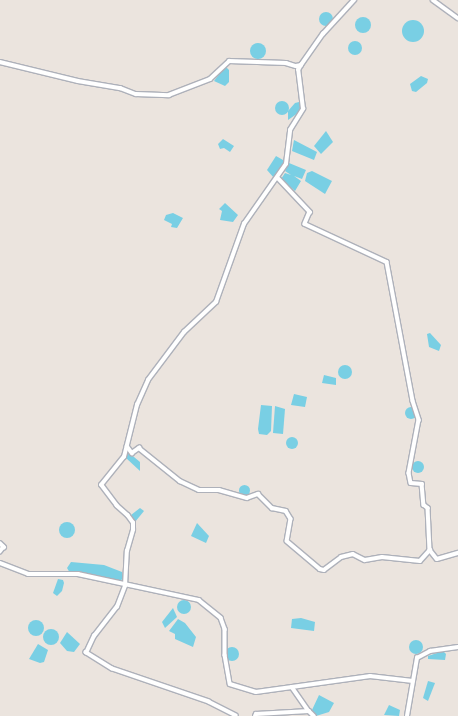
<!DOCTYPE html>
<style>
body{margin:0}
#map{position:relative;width:458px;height:716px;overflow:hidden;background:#ebe4de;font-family:"Roboto Condensed",sans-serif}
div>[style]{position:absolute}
.water>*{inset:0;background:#79cfe4}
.round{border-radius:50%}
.roads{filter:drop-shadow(1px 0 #aeb1ba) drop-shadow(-1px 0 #aeb1ba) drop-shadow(0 1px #aeb1ba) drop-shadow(0 -1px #aeb1ba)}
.street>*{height:3.5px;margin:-1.75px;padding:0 1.75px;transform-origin:1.75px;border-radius:1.75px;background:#fff}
span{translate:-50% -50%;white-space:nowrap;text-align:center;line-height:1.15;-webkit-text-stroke:3px #fff;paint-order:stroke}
</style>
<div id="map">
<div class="water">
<div class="round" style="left:319px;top:12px;width:14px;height:14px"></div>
<div class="round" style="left:355px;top:17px;width:16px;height:16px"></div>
<div class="round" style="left:402px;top:20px;width:22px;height:22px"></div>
<div class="round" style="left:348px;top:41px;width:14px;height:14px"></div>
<div class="round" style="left:250px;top:43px;width:16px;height:16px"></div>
<div style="clip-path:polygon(225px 66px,229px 70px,229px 82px,225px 86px,214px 81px)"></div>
<div style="clip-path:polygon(421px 76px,428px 79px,427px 83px,416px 92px,412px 91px,410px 84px)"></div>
<div class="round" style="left:275px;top:101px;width:14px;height:14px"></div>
<div style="clip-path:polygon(299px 102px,302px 105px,298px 113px,288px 120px,288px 111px,295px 103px)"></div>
<div style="clip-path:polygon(326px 131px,333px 142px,321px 154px,314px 146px)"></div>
<div style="clip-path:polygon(223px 139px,234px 146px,230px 152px,224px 148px,220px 149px,218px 144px)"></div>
<div style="clip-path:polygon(294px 140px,317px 152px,314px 160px,292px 151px)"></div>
<div style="clip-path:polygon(276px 156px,283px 160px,283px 165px,274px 178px,267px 170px)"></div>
<div style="clip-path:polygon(289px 163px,306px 170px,302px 179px,294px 176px,301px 181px,295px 191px,281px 179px,285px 173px,291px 175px,285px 171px)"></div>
<div style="clip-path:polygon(312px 171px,332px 181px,325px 194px,305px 181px,307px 173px)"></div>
<div style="clip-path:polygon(225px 203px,238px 215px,233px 222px,220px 220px,222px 211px,219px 209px)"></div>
<div style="clip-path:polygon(173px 213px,183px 218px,177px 228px,171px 227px,172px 224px,164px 220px,166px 215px)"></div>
<div style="clip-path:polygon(430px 333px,441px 345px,439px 351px,429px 347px,427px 334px)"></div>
<div class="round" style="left:338px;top:365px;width:14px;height:14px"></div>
<div style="clip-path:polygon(324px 375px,336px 378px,336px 385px,322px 383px)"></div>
<div style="clip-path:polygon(294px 394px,307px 397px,305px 407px,291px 405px)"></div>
<div style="clip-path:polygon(261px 405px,272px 406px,271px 431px,267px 435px,259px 434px,258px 429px)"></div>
<div style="clip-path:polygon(275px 406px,285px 409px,283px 434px,273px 433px)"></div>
<div class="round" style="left:405px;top:407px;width:12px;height:12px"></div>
<div class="round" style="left:286px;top:437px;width:12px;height:12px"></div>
<div style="clip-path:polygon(128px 452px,140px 462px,140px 471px,126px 458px)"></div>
<div class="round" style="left:412px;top:461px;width:12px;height:12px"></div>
<div class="round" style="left:238.5px;top:484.5px;width:11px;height:11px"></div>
<div style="clip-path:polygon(140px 508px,144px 511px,135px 522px,131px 515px)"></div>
<div class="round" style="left:59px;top:522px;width:16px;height:16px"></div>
<div style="clip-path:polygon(197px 523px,209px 536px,206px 543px,191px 536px)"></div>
<div style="clip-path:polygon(71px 562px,104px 565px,122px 572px,123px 577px,121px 581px,111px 581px,70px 573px,67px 568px)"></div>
<div style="clip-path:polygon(58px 579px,63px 580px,64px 583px,62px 591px,57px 596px,53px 593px)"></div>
<div class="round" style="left:177px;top:600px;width:14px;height:14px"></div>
<div style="clip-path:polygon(173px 608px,177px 617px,165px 628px,162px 622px)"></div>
<div style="clip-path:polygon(301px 618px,315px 622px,314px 631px,291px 628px,292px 619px)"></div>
<div style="clip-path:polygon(178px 619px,185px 623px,196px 637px,193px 647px,175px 639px,175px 634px,169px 631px)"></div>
<div class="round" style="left:28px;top:620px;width:16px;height:16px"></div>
<div class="round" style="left:43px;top:629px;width:16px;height:16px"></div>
<div style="clip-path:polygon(67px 632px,80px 644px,74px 652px,67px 651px,60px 643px)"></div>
<div class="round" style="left:409px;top:640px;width:14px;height:14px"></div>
<div style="clip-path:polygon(38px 644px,48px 650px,44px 662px,40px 663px,29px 659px)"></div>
<div class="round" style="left:225px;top:647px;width:14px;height:14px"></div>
<div style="clip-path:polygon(443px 651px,446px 654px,445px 660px,428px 659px,428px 656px)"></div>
<div style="clip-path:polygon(428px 681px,435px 683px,428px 701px,423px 698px)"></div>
<div style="clip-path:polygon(319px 695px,334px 703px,329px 712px,316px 716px,312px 710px)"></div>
<div style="clip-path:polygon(389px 705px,400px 710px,399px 716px,384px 715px)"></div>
</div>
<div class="roads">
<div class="street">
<div style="left:433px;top:0;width:31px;rotate:36deg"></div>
<div style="left:0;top:62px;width:80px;rotate:13.7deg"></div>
<div style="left:78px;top:81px;width:43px;rotate:9.5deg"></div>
<div style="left:120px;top:88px;width:17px;rotate:21deg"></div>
<div style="left:136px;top:94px;width:33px;rotate:2deg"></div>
<div style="left:169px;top:95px;width:44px;rotate:-21.3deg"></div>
<div style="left:210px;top:79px;width:26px;rotate:-43deg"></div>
<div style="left:229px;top:61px;width:57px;rotate:2deg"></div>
<div style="left:286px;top:63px;width:10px;rotate:17deg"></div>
<div style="left:296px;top:66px;width:5px;rotate:-11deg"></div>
<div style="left:301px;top:65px;width:38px;rotate:-55deg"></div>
<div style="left:323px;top:34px;width:46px;rotate:-47.6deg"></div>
<div style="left:278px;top:178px;width:47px;rotate:46.7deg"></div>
<div style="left:310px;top:212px;width:13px;rotate:113deg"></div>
<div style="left:305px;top:224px;width:90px;rotate:24.9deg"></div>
<div style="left:387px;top:262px;width:141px;rotate:79.4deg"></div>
<div style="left:413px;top:401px;width:20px;rotate:72deg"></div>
<div style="left:419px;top:420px;width:54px;rotate:100.7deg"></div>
<div style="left:409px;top:473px;width:10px;rotate:79deg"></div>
<div style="left:411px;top:483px;width:11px;rotate:5deg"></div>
<div style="left:422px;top:484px;width:21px;rotate:85deg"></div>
<div style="left:424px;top:505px;width:5px;rotate:37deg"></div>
<div style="left:428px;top:508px;width:42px;rotate:87.3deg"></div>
<div style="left:430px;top:550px;width:11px;rotate:52deg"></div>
<div style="left:437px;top:559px;width:22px;rotate:-16deg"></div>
<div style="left:127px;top:446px;width:9px;rotate:54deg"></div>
<div style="left:132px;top:453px;width:9px;rotate:-36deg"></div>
<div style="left:139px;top:448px;width:53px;rotate:38.8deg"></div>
<div style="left:180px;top:481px;width:21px;rotate:25deg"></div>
<div style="left:199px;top:490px;width:20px"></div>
<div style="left:219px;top:490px;width:29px;rotate:16deg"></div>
<div style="left:247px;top:498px;width:12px;rotate:-20deg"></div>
<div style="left:258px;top:494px;width:20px;rotate:45deg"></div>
<div style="left:272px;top:508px;width:14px;rotate:12deg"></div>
<div style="left:286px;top:511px;width:9px;rotate:58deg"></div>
<div style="left:291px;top:519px;width:22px;rotate:100deg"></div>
<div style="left:287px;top:541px;width:43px;rotate:40.3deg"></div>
<div style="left:320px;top:569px;width:4px;rotate:14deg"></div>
<div style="left:324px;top:570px;width:21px;rotate:-37deg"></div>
<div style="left:341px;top:557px;width:12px;rotate:-14deg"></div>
<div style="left:353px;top:554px;width:13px;rotate:27deg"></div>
<div style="left:365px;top:560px;width:17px;rotate:-10deg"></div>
<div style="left:382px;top:557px;width:38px;rotate:6deg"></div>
<div style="left:420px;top:561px;width:15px;rotate:-48deg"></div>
<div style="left:0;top:543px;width:6px;rotate:45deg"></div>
<div style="left:4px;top:547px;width:6px;rotate:129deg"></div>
<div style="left:0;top:563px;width:30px;rotate:21deg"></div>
<div style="left:28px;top:574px;width:50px"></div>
<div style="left:78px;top:574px;width:124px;rotate:12.1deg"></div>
<div style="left:199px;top:600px;width:28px;rotate:39deg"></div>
<div style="left:221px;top:618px;width:12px;rotate:70deg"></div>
<div style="left:225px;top:629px;width:26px;rotate:90deg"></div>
<div style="left:225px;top:655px;width:29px;rotate:80deg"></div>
<div style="left:230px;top:684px;width:27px;rotate:17deg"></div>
<div style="left:256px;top:692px;width:36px;rotate:-8deg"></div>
<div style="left:292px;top:687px;width:29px;rotate:55deg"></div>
<div style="left:292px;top:687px;width:79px;rotate:-8deg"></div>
<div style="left:370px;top:676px;width:43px;rotate:6.6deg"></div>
<div style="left:236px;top:716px;width:30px;rotate:-153deg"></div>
<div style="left:209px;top:702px;width:102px;rotate:-161.2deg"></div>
<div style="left:112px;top:669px;width:31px;rotate:-148deg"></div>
<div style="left:86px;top:653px;width:19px;rotate:-65deg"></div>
<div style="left:94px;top:636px;width:37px;rotate:-52deg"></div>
<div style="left:117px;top:607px;width:22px;rotate:-69deg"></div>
<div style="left:125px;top:586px;width:35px;rotate:-87deg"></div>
<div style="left:127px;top:551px;width:22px;rotate:-74deg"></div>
<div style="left:133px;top:530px;width:7px;rotate:-90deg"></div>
<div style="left:133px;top:523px;width:9px;rotate:-126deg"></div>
<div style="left:128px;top:516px;width:15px;rotate:-138deg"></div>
<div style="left:117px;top:506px;width:26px;rotate:-127deg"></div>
<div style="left:101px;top:485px;width:36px;rotate:-51deg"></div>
<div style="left:124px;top:457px;width:54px;rotate:-76deg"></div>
<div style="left:137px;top:405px;width:27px;rotate:-66deg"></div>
<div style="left:148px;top:380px;width:60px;rotate:-53.1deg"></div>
<div style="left:184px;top:332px;width:44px;rotate:-43.2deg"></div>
<div style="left:216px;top:302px;width:83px;rotate:-70.3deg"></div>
<div style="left:244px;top:224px;width:73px;rotate:-55deg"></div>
<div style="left:286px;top:164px;width:34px;rotate:-83deg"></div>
<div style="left:290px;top:130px;width:25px;rotate:-58deg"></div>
<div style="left:303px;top:109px;width:39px;rotate:-97deg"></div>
<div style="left:298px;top:70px;width:6px;rotate:-59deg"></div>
<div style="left:255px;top:716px;width:2px;rotate:-63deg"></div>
<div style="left:256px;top:714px;width:53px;rotate:-3.2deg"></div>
<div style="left:309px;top:711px;width:7px;rotate:45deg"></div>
<div style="left:407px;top:716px;width:59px;rotate:-80.2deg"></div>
<div style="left:417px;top:658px;width:15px;rotate:-28deg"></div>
<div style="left:430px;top:651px;width:28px;rotate:-8deg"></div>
</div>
</div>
</div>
